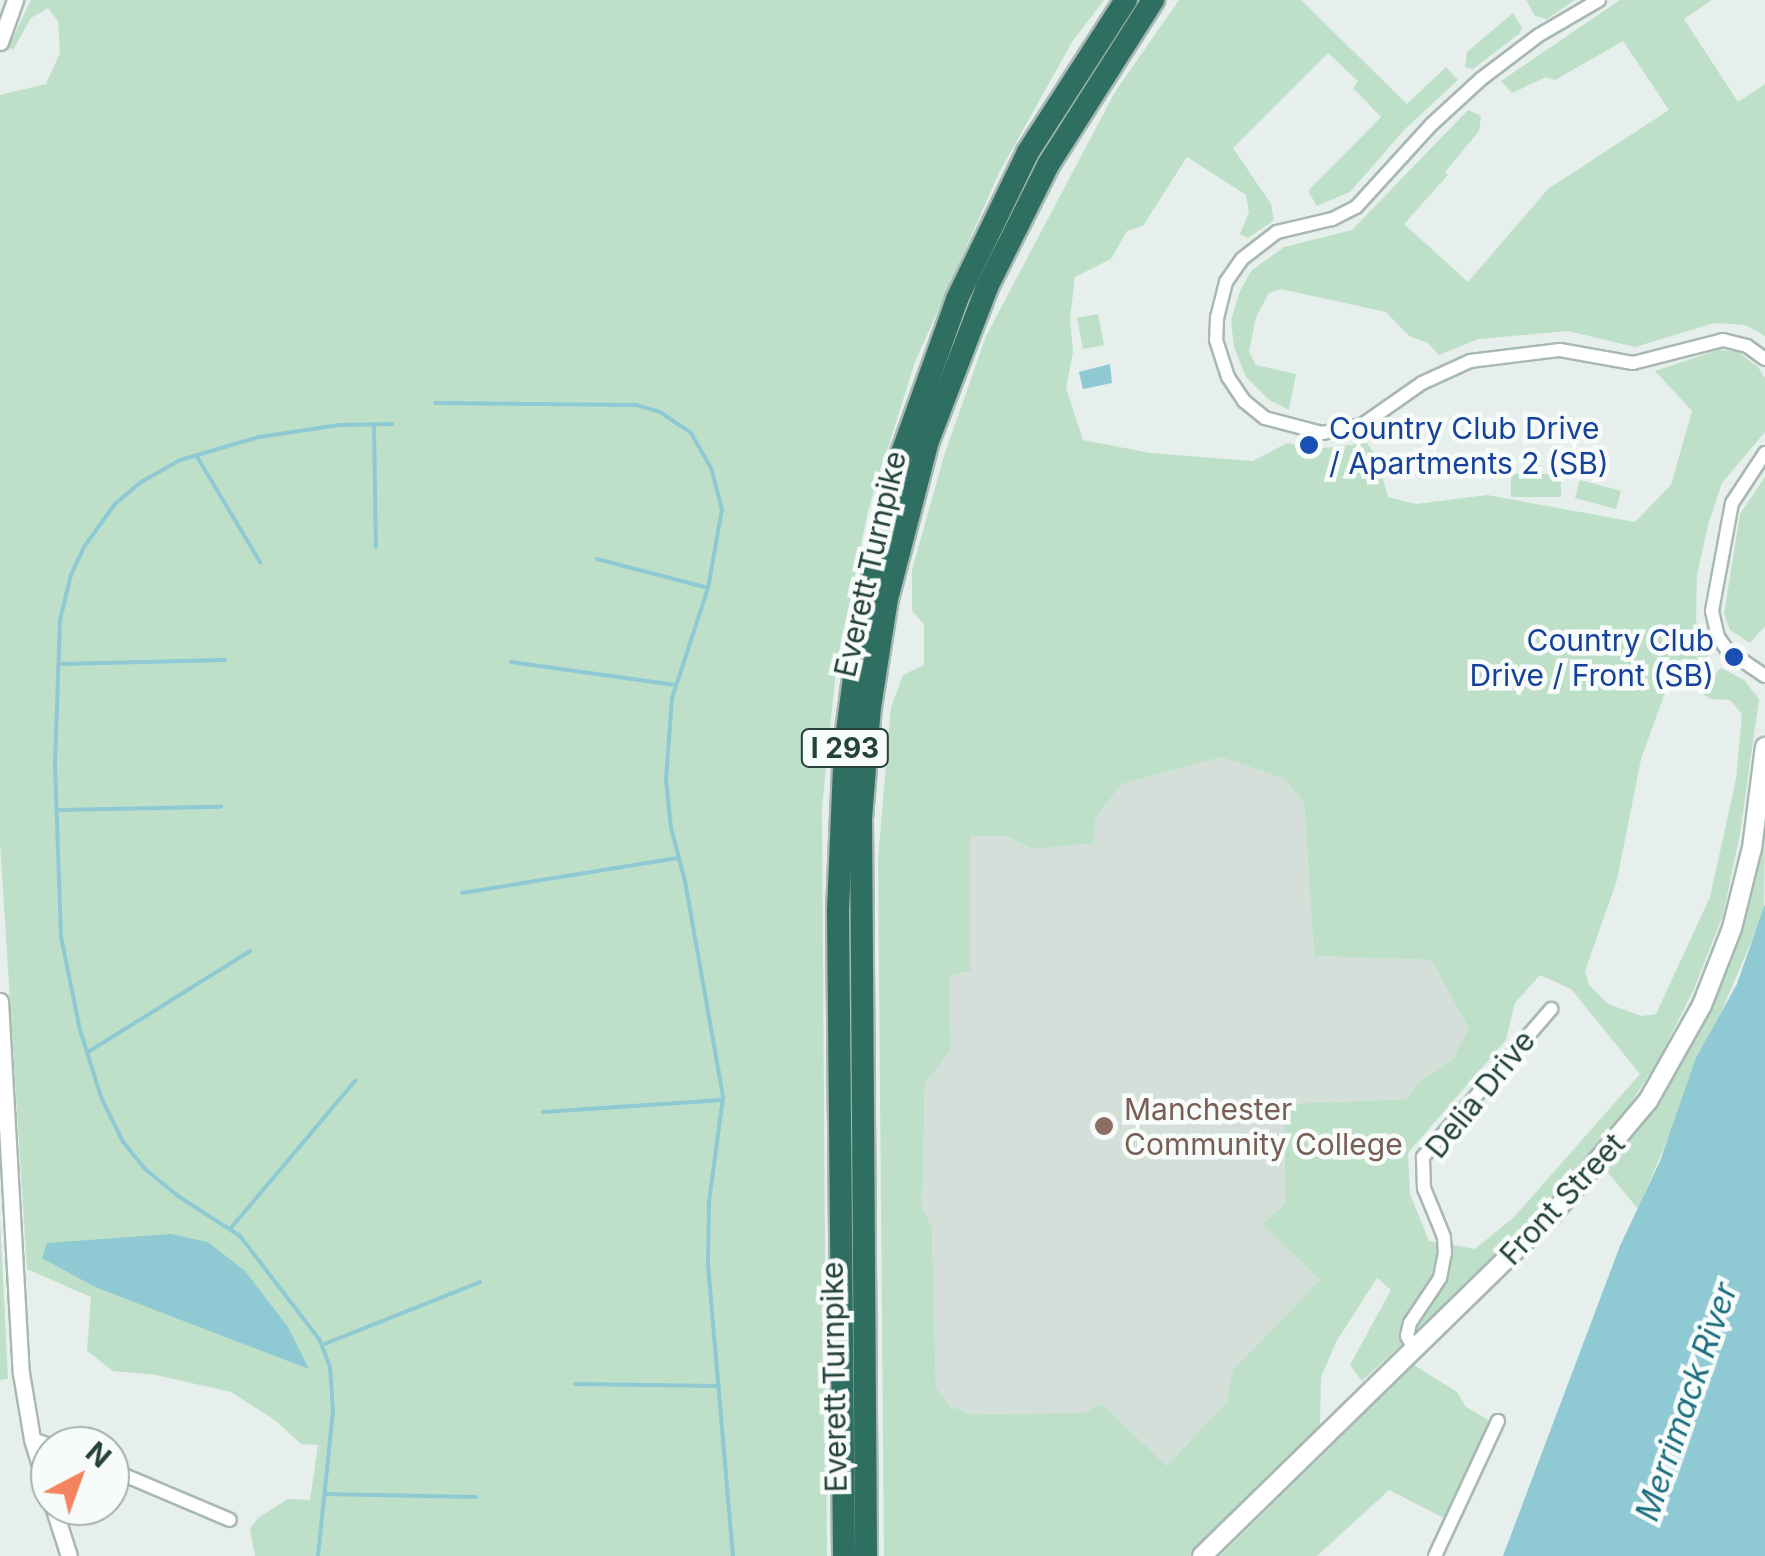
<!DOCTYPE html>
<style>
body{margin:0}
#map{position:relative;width:1765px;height:1556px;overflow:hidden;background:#e6efeb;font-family:Inter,sans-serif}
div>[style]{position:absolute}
.built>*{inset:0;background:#d4dfda}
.green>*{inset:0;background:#bfe0c8}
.water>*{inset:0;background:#8ec9d4}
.stream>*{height:4px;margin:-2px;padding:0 2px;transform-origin:2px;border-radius:2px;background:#8ec9d4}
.roads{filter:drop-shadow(2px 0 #a8b8b2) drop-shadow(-2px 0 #a8b8b2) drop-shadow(0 2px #a8b8b2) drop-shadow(0 -2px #a8b8b2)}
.minor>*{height:12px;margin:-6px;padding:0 6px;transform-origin:6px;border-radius:6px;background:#fff}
.tertiary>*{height:15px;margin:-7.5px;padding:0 7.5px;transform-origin:7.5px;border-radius:7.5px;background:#fff}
.secondary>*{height:18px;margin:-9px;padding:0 9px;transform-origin:9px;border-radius:9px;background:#fff}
.motorway>*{height:22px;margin:-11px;padding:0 11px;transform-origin:11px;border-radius:11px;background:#2f6f62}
.dots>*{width:28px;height:28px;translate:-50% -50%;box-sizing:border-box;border:5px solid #f7fbf9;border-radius:50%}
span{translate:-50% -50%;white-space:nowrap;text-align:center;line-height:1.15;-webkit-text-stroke:9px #f7fbf9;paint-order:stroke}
.shield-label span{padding:2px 8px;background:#f7fbf9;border:2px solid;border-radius:8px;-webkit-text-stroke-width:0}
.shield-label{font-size:28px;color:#24423a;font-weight:700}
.transit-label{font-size:30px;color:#164399}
.left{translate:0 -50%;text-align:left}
.right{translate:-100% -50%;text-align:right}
.street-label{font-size:30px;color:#24423a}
.education-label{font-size:30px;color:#785e54}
.water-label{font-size:32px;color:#1c6f80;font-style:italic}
.north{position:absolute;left:30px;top:1426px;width:100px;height:100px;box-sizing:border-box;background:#f7fbf9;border:2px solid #a3b1ad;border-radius:50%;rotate:41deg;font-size:28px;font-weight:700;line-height:40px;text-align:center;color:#24423a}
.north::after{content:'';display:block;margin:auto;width:35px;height:45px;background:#f4845f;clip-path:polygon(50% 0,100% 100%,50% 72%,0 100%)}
</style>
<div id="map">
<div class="built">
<div style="clip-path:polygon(1221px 757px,1285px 779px,1304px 803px,1314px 956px,1431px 960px,1470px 1028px,1453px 1059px,1421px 1080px,1407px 1099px,1284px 1104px,1285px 1205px,1320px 1280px,1234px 1370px,1227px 1401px,1167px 1466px,1102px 1404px,1084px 1413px,969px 1414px,950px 1406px,936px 1389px,932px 1226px,922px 1209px,925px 1083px,951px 1050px,949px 975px,969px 973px,969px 836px,1005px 836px,1033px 849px,1095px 818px,1122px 784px)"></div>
</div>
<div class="green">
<div style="clip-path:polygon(31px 0,1104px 0,1072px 42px,1000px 171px,915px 362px,868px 511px,836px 670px,822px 808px,827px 1556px,255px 1556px,250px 1529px,258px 1518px,288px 1499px,310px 1500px,318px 1445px,301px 1444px,276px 1421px,231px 1392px,156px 1375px,113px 1371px,87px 1351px,91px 1297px,27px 1269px,0 843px,0 95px,46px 84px,60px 53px,58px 21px,48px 8px,31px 18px,13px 50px,8px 47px)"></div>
<div style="clip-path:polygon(evenodd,1179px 0,1301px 0,1407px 104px,1446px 67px,1458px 80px,1405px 129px,1350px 192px,1317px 206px,1308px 191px,1381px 117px,1353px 88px,1358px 81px,1328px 53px,1233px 148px,1271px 204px,1274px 220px,1248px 238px,1240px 234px,1249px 212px,1246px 195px,1187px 157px,1143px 226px,1127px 231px,1111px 259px,1075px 277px,1070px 319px,1073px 352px,1066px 388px,1083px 440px,1150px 453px,1253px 461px,1287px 443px,1323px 448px,1367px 443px,1377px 458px,1388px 497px,1416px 504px,1487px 495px,1635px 522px,1671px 485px,1692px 411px,1655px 371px,1718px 350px,1737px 351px,1758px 367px,1765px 378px,1765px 432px,1722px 483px,1708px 525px,1697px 575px,1696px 621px,1709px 655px,1664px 695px,1641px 759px,1617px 880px,1585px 971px,1589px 985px,1608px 1004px,1641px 1016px,1656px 1014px,1710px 897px,1736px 779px,1742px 714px,1730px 700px,1710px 699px,1699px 691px,1721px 668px,1744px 680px,1759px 699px,1740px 834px,1723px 915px,1694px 989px,1659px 1059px,1621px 1118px,1563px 1189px,1482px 1271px,1362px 1381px,1350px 1365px,1391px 1290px,1377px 1278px,1336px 1342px,1321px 1377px,1320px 1425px,1190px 1556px,884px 1556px,878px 859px,891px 707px,903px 675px,924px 665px,924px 624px,912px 611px,912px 570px,944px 456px,986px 336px,1115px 92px,1179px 0,1221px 757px,1285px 779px,1304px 803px,1314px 956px,1431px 960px,1469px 1028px,1453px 1059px,1421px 1080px,1407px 1099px,1284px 1104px,1285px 1204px,1263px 1224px,1320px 1280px,1233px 1370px,1227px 1401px,1167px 1466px,1102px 1404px,1083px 1413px,970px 1414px,950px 1406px,936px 1388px,932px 1226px,922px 1209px,925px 1083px,951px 1050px,949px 976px,970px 972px,970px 836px,1005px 836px,1033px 849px,1094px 843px,1095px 818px,1122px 784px,1221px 757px,1179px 0,1540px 975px,1571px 989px,1640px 1074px,1514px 1217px,1475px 1249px,1429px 1241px,1410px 1194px,1408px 1153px,1506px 1040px,1515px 1003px,1540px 975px)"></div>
<div style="clip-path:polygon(1526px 0,1575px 0,1547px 19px,1535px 16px)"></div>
<div style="clip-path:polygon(1620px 0,1712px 0,1684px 19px,1738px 102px,1765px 84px,1765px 336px,1745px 325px,1714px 323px,1635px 347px,1568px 331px,1478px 339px,1439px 355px,1428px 343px,1409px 336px,1386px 312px,1281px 289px,1269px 293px,1256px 317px,1249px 352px,1256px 365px,1296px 374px,1289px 410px,1269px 400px,1246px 377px,1234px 347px,1231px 321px,1239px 293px,1251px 271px,1284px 247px,1352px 230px,1468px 110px,1481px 116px,1479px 131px,1445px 172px,1448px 175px,1404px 224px,1468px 282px,1548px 189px,1669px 110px,1623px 41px,1555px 80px,1546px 77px,1512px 93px,1501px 81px)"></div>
<div style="clip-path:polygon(1513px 13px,1522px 28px,1520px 33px,1473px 69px,1465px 67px,1467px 52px)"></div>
<div style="clip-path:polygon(1098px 314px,1104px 345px,1083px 349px,1077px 318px)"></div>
<div style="clip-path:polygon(1511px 474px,1561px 474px,1561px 497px,1511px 497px)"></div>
<div style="clip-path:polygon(1765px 477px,1765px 626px,1750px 643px,1730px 630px,1724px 614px,1740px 514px)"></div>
<div style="clip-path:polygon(1580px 480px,1621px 491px,1616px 509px,1575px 498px)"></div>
<div style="clip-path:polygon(1765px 822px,1764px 911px,1638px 1209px,1606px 1170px,1652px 1112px,1694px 1040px,1727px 969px,1755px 881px)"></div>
<div style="clip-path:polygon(0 1219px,8px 1379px,0 1380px)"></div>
<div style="clip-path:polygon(1414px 1365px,1457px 1392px,1466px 1407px,1492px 1422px,1446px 1519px,1389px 1490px,1317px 1556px,1220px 1556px)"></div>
</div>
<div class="water">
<div style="clip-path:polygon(1110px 364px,1112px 383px,1083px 389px,1079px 372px)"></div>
<div style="clip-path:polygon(1765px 904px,1765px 1556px,1503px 1556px,1620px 1246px,1660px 1161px,1696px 1058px,1737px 984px)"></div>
<div style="clip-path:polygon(171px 1234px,208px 1242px,245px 1271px,288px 1327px,309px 1369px,95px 1287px,42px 1258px,47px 1243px)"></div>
</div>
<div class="stream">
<div style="left:435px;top:403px;width:201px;rotate:0.6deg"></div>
<div style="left:636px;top:405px;width:25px;rotate:16deg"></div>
<div style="left:660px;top:412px;width:37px;rotate:34deg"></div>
<div style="left:691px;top:433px;width:40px;rotate:60.3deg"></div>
<div style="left:711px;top:468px;width:42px;rotate:75deg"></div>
<div style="left:722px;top:509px;width:80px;rotate:100deg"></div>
<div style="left:708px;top:588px;width:116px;rotate:108.1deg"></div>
<div style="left:672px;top:698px;width:81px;rotate:94.2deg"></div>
<div style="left:666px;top:779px;width:49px;rotate:84.2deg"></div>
<div style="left:671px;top:828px;width:55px;rotate:75.2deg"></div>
<div style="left:685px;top:881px;width:219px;rotate:80deg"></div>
<div style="left:723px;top:1097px;width:106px;rotate:97.6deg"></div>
<div style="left:709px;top:1202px;width:63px;rotate:90.9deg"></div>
<div style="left:708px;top:1265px;width:292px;rotate:85.1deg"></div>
<div style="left:374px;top:426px;width:121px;rotate:89.1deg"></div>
<div style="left:196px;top:455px;width:125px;rotate:59.1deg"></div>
<div style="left:597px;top:559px;width:115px;rotate:14.6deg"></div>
<div style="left:511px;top:662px;width:166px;rotate:8deg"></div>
<div style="left:60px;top:664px;width:165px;rotate:-1.4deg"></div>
<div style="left:58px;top:810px;width:163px;rotate:-1.1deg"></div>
<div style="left:462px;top:893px;width:220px;rotate:-9.2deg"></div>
<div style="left:88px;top:1052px;width:191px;rotate:-31.9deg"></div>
<div style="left:543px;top:1112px;width:180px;rotate:-3.8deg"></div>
<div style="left:230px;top:1229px;width:194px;rotate:-49.8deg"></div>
<div style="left:322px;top:1345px;width:170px;rotate:-21.7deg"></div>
<div style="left:575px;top:1384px;width:144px;rotate:0.8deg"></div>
<div style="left:325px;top:1494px;width:151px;rotate:1.1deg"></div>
<div style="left:318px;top:1556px;width:145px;rotate:-84.1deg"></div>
<div style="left:333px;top:1412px;width:45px;rotate:-93.8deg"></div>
<div style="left:330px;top:1367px;width:30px;rotate:-111deg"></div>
<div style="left:319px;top:1339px;width:130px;rotate:-127.5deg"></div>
<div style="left:240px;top:1236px;width:74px;rotate:-147.2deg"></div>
<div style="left:178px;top:1196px;width:43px;rotate:-140.7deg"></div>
<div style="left:145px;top:1169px;width:35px;rotate:-129deg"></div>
<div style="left:123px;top:1142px;width:50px;rotate:-116.1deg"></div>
<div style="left:101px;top:1097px;width:70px;rotate:-107.4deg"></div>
<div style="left:80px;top:1030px;width:95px;rotate:-101.5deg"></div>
<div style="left:61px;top:937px;width:174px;rotate:-92deg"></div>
<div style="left:55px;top:763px;width:143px;rotate:-88deg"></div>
<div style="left:60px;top:620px;width:46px;rotate:-76.3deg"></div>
<div style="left:71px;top:575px;width:31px;rotate:-65deg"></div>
<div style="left:84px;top:547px;width:53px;rotate:-54.2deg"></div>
<div style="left:115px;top:504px;width:34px;rotate:-40deg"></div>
<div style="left:141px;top:482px;width:45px;rotate:-29.4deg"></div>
<div style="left:180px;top:460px;width:82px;rotate:-16.2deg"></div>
<div style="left:259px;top:437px;width:81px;rotate:-8.5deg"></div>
<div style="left:339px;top:425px;width:53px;rotate:-1.1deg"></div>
</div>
<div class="roads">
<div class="minor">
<div style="left:1599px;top:0;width:69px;rotate:149.7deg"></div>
<div style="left:1539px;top:35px;width:73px;rotate:142.8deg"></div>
<div style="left:1481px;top:79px;width:68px;rotate:137.4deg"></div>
<div style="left:1431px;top:125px;width:111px;rotate:132.4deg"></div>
<div style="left:1356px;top:207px;width:27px;rotate:153deg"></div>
<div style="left:1332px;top:219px;width:57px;rotate:166.7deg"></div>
<div style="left:1277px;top:232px;width:44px;rotate:142.4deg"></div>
<div style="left:1242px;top:259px;width:28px;rotate:125deg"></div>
<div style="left:1226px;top:282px;width:36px;rotate:104deg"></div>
<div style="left:1217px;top:317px;width:23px;rotate:92deg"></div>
<div style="left:1216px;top:340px;width:39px;rotate:72deg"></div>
<div style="left:1228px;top:377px;width:29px;rotate:56deg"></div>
<div style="left:1244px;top:401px;width:27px;rotate:39deg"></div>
<div style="left:1265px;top:418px;width:59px;rotate:14.7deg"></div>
<div style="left:1322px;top:433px;width:41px;rotate:-11.3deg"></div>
<div style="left:1362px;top:425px;width:73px;rotate:-35deg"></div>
<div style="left:1422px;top:383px;width:53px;rotate:-24.6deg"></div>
<div style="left:1470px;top:361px;width:91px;rotate:-7deg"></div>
<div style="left:1560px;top:350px;width:74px;rotate:10.1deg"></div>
<div style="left:1633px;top:363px;width:93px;rotate:-14.3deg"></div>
<div style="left:1723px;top:340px;width:25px;rotate:14deg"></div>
<div style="left:1747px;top:346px;width:22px;rotate:36deg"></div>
<div style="left:1765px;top:453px;width:60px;rotate:123.4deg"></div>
<div style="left:1732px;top:503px;width:110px;rotate:100.5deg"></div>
<div style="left:1712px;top:611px;width:27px;rotate:77deg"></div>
<div style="left:1718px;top:637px;width:16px;rotate:55deg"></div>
<div style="left:1727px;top:650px;width:46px;rotate:34.4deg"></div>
<div style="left:1414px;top:1348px;width:14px;rotate:-120deg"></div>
<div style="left:1407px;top:1336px;width:13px;rotate:-77deg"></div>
<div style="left:1410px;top:1323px;width:54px;rotate:-56.3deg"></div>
<div style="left:1440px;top:1278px;width:25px;rotate:-79deg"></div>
<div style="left:1445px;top:1253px;width:16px;rotate:-94deg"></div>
<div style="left:1444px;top:1237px;width:53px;rotate:-112.2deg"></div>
<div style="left:1424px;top:1188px;width:31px;rotate:-92deg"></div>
<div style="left:1423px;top:1157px;width:196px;rotate:-49.1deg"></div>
<div style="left:32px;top:1439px;width:21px;rotate:19deg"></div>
<div style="left:110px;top:1469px;width:130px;rotate:23deg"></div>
<div style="left:1435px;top:1556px;width:149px;rotate:-65deg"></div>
</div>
<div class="tertiary">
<div style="left:0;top:42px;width:45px;rotate:-70.3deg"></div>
<div style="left:0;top:1001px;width:373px;rotate:86.8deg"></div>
<div style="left:21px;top:1373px;width:67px;rotate:80.5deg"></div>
<div style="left:32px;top:1439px;width:62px;rotate:73deg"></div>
<div style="left:53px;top:1506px;width:52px;rotate:72.3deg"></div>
</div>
<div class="secondary">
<div style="left:1202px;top:1556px;width:487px;rotate:-44.3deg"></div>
<div style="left:1551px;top:1216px;width:150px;rotate:-49.9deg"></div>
<div style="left:1648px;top:1101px;width:110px;rotate:-60.6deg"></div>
<div style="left:1702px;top:1005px;width:83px;rotate:-68.7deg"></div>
<div style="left:1732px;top:928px;width:82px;rotate:-76deg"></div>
<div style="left:1752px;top:848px;width:102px;rotate:-82.7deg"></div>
</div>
<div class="motorway">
<div style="left:844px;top:1556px;width:645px;rotate:-90.53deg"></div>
<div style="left:838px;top:911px;width:164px;rotate:-87.6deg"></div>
<div style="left:845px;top:747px;width:109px;rotate:-82.6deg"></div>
<div style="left:859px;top:639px;width:191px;rotate:-77deg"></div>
<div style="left:902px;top:453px;width:164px;rotate:-70.3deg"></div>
<div style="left:957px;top:299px;width:163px;rotate:-64.2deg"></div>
<div style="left:1028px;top:152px;width:181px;rotate:-57.2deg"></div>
<div style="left:866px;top:1556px;width:738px;rotate:-90.39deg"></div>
<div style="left:861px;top:818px;width:111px;rotate:-85.4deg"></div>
<div style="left:870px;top:707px;width:109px;rotate:-81.1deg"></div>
<div style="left:887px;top:599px;width:163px;rotate:-75.5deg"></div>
<div style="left:928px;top:441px;width:165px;rotate:-69deg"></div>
<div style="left:987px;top:287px;width:136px;rotate:-63.4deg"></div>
<div style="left:1048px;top:165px;width:196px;rotate:-57.5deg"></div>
</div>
</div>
<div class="dots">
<div style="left:1309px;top:445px;background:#1a4fb4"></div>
<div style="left:1734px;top:657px;background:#1a4fb4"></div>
<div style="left:1104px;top:1126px;background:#8d6e63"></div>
</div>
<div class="shield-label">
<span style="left:845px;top:748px">I 293</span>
</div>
<div class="transit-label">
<span class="left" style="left:1329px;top:445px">Country Club Drive<br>/ Apartments 2 (SB)</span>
<span class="right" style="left:1714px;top:657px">Country Club<br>Drive / Front (SB)</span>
</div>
<div class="street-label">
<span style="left:870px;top:564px;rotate:-77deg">Everett Turnpike</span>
<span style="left:1480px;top:1094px;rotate:-51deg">Delia Drive</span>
<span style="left:1562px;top:1199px;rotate:-47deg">Front Street</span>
<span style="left:834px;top:1377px;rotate:-91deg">Everett Turnpike</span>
</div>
<div class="education-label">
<span class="left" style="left:1124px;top:1126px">Manchester<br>Community College</span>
</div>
<div class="water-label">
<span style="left:1687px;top:1402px;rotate:-71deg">Merrimack River</span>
</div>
<div class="north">N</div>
</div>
